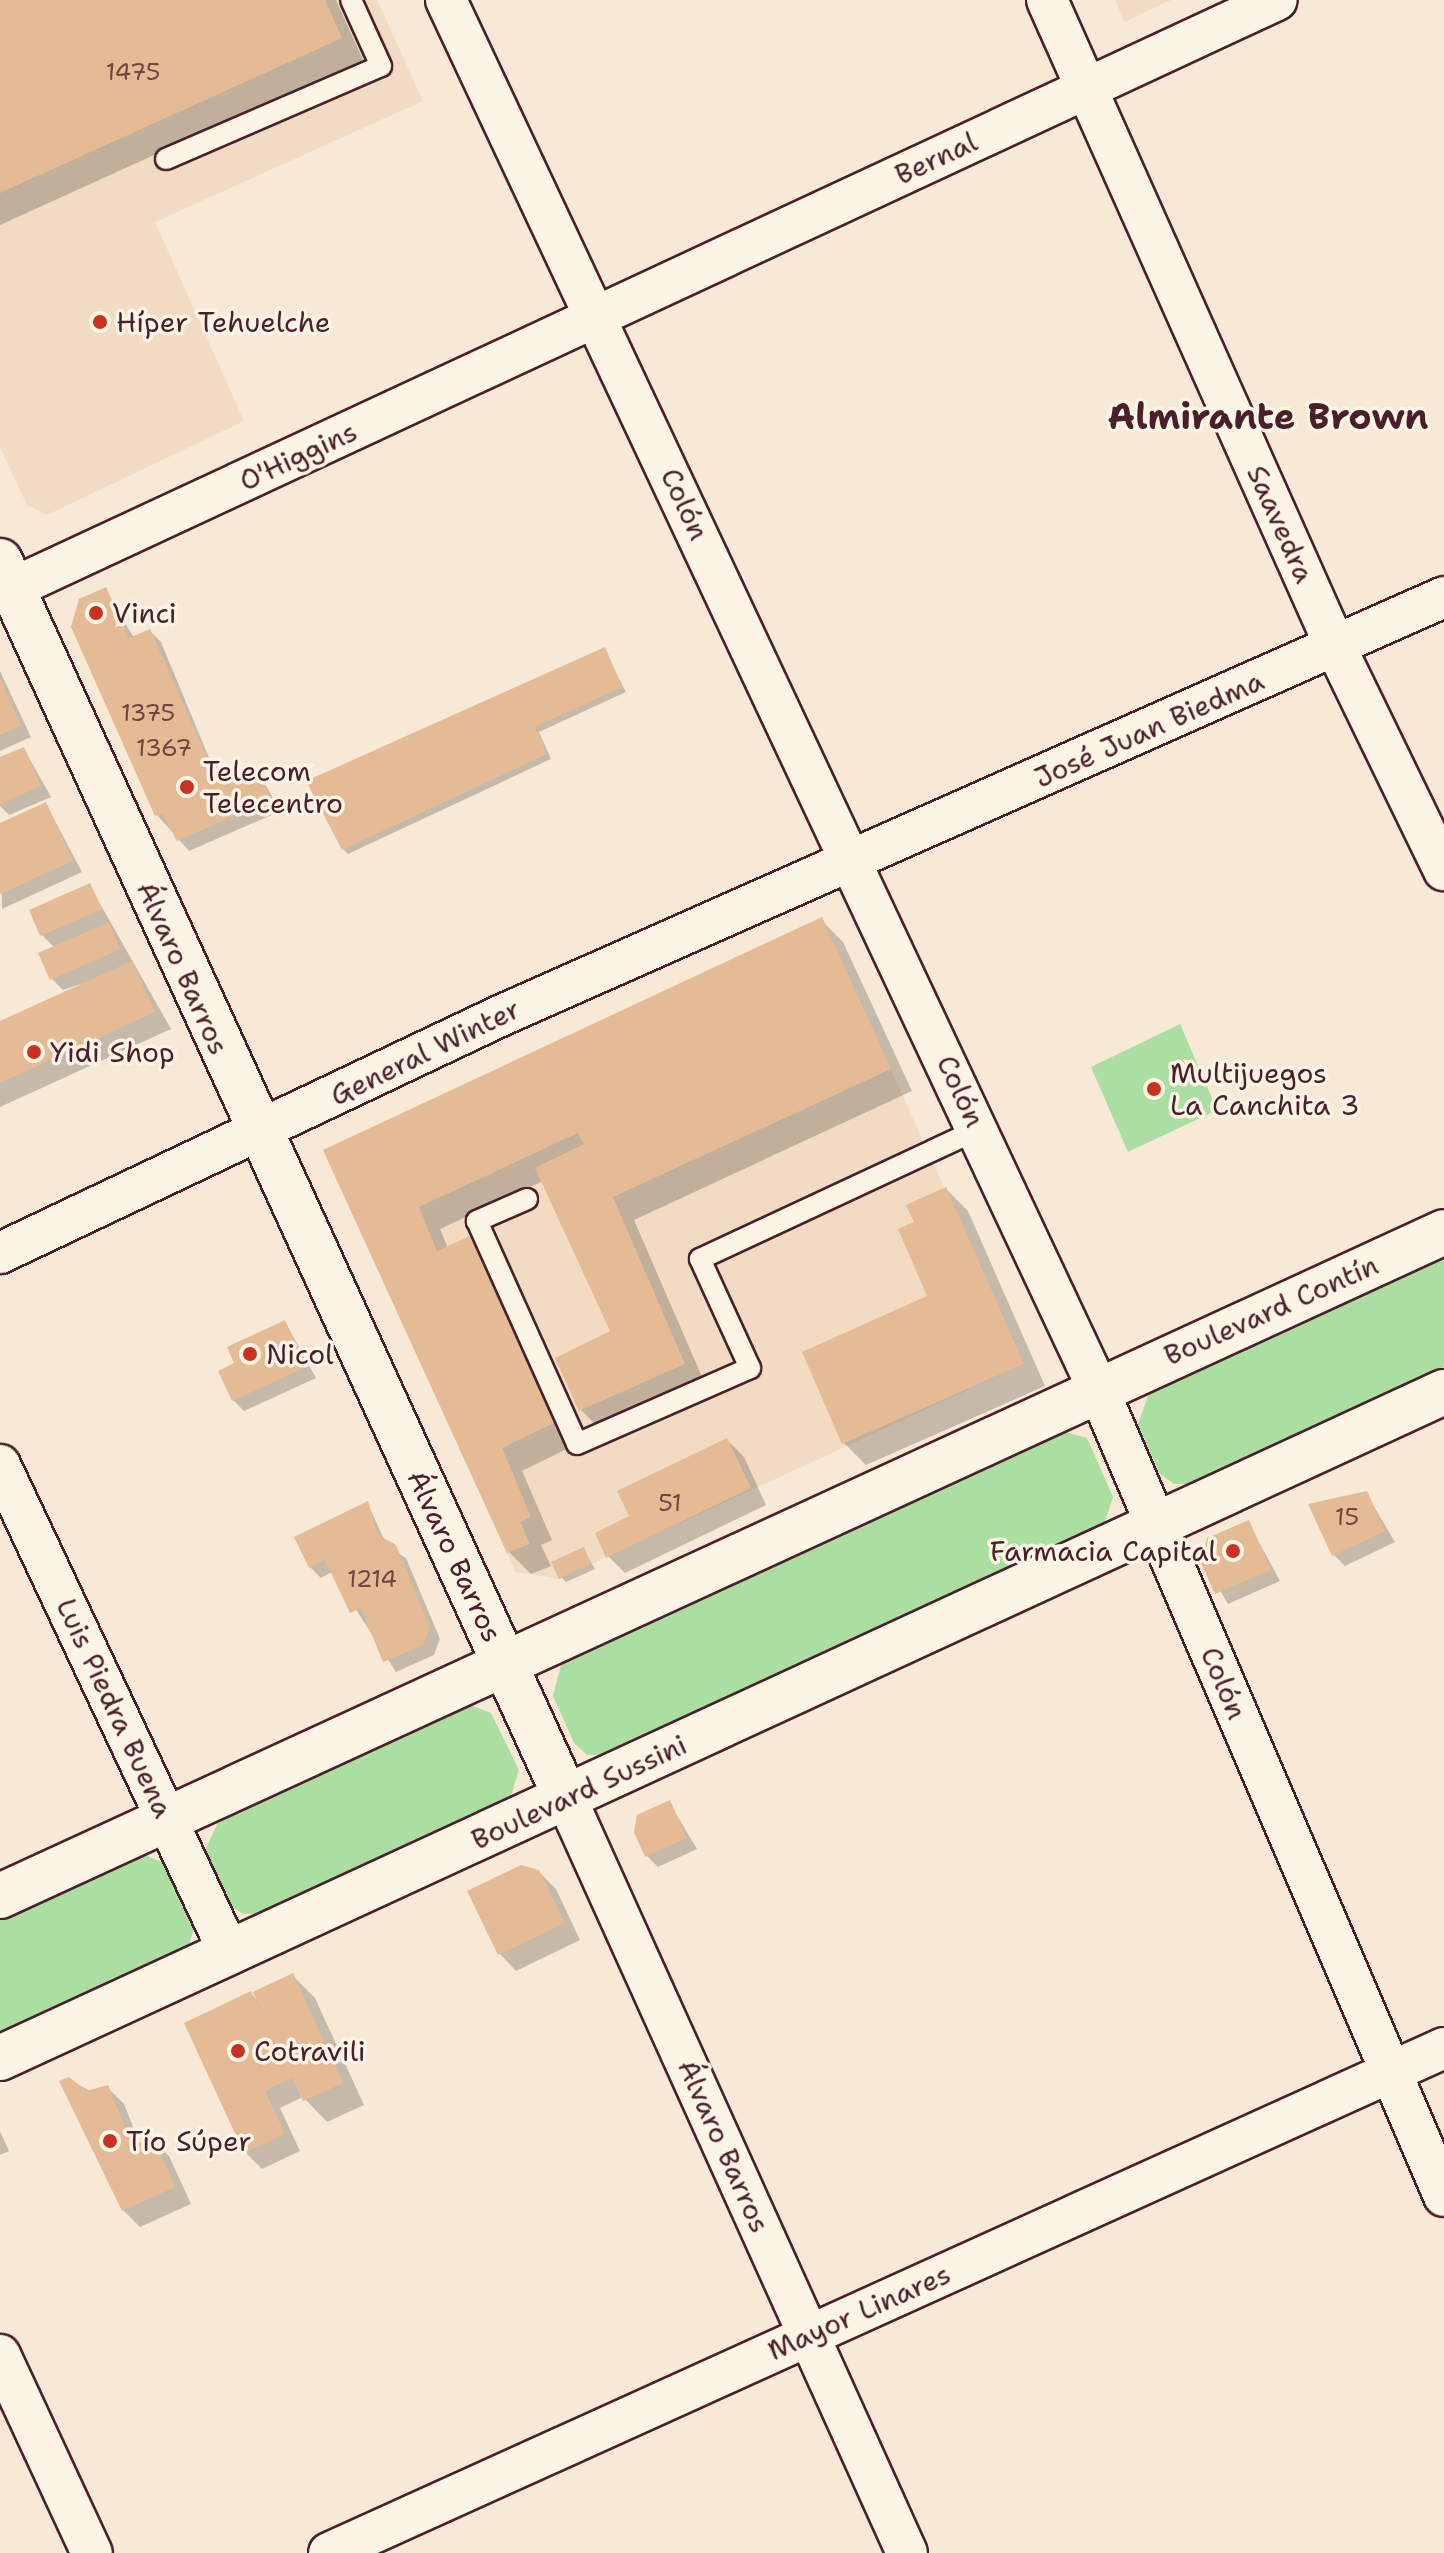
<!DOCTYPE html>
<meta charset="utf-8">
<style>
body{margin:0}
#map{position:relative;width:1444px;height:2553px;overflow:hidden;background:#f7e9d5;font-family:"Shantell Sans",sans-serif}
div>[style]{position:absolute}
.built>*{inset:0;background:#f1dbc2}
.green>*{inset:0;background:#aadfa1}
.shadow>*{inset:0;background:#0003}
.building>*{inset:0;background:#e4bb94}
.roads{filter:drop-shadow(2px 0 #4a1f2b) drop-shadow(-2px 0 #4a1f2b) drop-shadow(0 2px #4a1f2b) drop-shadow(0 -2px #4a1f2b)}
.service>*{height:20px;margin:-10px;padding:0 10px;transform-origin:10px;border-radius:10px;background:#fcf5e5}
.minor>*{height:40px;margin:-20px;padding:0 20px;transform-origin:20px;border-radius:20px;background:#fcf5e5}
.secondary>*{height:44px;margin:-22px;padding:0 22px;transform-origin:22px;border-radius:22px;background:#fcf5e5}
.dots>*{width:22px;height:22px;translate:-50% -50%;box-sizing:border-box;border:4px solid #fcf5e5;border-radius:50%}
span{translate:-50% -50%;white-space:nowrap;text-align:center;line-height:1.15;-webkit-text-stroke:7px #fcf5e5;paint-order:stroke}
.number-label{font-size:24px;color:#704645}
.number-label span{-webkit-text-stroke-width:0}
.street-label{font-size:28px;color:#4a1f2b}
.poi-label{font-size:28px;color:#4a1f2b}
.left{translate:0 -50%;text-align:left}
.right{translate:-100% -50%;text-align:right}
.district-label{font-size:36px;color:#4a1f2b;font-weight:700}
</style>
<div id="map">
<div class="built">
<div style="clip-path:polygon(0 0,377px 0,423px 101px,155px 222px,244px 421px,47px 515px,27px 505px,0 447px)"></div>
<div style="clip-path:polygon(1115px 0,1171px 0,1124px 22px)"></div>
<div style="clip-path:polygon(822px 917px,1024px 1364px,559px 1579px,516px 1572px,323px 1150px)"></div>
</div>
<div class="green">
<div style="clip-path:polygon(1180px 1024px,1217px 1110px,1128px 1152px,1091px 1067px)"></div>
<div style="clip-path:polygon(1444px 1257px,1444px 1367px,1193px 1484px,1174px 1484px,1159px 1473px,1138px 1424px,1150px 1391px)"></div>
<div style="clip-path:polygon(1062px 1431px,1087px 1438px,1113px 1497px,1104px 1524px,604px 1755px,587px 1755px,574px 1743px,553px 1696px,562px 1661px)"></div>
<div style="clip-path:polygon(468px 1704px,491px 1713px,519px 1770px,510px 1799px,264px 1913px,243px 1914px,227px 1903px,204px 1853px,220px 1818px)"></div>
<div style="clip-path:polygon(145px 1855px,164px 1863px,194px 1928px,188px 1949px,0 2036px,0 1918px)"></div>
</div>
<div class="shadow">
<div style="clip-path:polygon(0 0,336px 0,363px 60px,0 225px)"></div>
<div style="clip-path:polygon(105px 589px,134px 638px,150px 631px,161px 642px,212px 765px,219px 761px,235px 782px,257px 771px,281px 811px,189px 851px,157px 815px)"></div>
<div style="clip-path:polygon(604px 650px,626px 692px,539px 732px,551px 759px,348px 854px,343px 849px)"></div>
<div style="clip-path:polygon(0 671px,31px 737px,0 751px)"></div>
<div style="clip-path:polygon(24px 749px,51px 797px,9px 815px,0 806px,0 760px)"></div>
<div style="clip-path:polygon(46px 804px,82px 872px,2px 909px,0 825px)"></div>
<div style="clip-path:polygon(90px 886px,171px 1029px,0 1107px,0 1023px,99px 978px,63px 990px,52px 979px,55px 948px,42px 935px)"></div>
<div style="clip-path:polygon(821px 920px,843px 942px,912px 1091px,634px 1220px,706px 1386px,603px 1432px,581px 1410px,612px 1332px,543px 1181px,440px 1229px,448px 1248px,470px 1239px,492px 1261px,575px 1445px,522px 1471px,552px 1540px,541px 1545px,551px 1566px,531px 1574px,509px 1552px,326px 1151px)"></div>
<div style="clip-path:polygon(946px 1189px,968px 1211px,1045px 1386px,866px 1465px,844px 1443px,804px 1353px,930px 1297px,917px 1223px)"></div>
<div style="clip-path:polygon(285px 1322px,316px 1378px,244px 1411px,233px 1400px,237px 1364px)"></div>
<div style="clip-path:polygon(727px 1440px,744px 1457px,766px 1505px,625px 1573px,608px 1556px,631px 1517px)"></div>
<div style="clip-path:polygon(1366px 1493px,1395px 1542px,1345px 1566px,1334px 1555px)"></div>
<div style="clip-path:polygon(368px 1504px,387px 1546px,406px 1558px,440px 1639px,434px 1655px,396px 1672px,332px 1572px,321px 1578px,310px 1567px)"></div>
<div style="clip-path:polygon(1248px 1522px,1280px 1581px,1228px 1604px,1204px 1563px)"></div>
<div style="clip-path:polygon(583px 1549px,595px 1569px,566px 1582px,561px 1577px)"></div>
<div style="clip-path:polygon(669px 1802px,697px 1849px,658px 1867px,647px 1856px)"></div>
<div style="clip-path:polygon(538px 1871px,556px 1889px,580px 1940px,516px 1971px,500px 1954px)"></div>
<div style="clip-path:polygon(293px 1976px,315px 1998px,364px 2105px,327px 2122px,303px 2097px,280px 2108px,300px 2151px,262px 2169px,245px 2152px,251px 1994px,260px 2003px)"></div>
<div style="clip-path:polygon(69px 2079px,95px 2094px,108px 2088px,124px 2104px,140px 2144px,152px 2140px,169px 2156px,191px 2204px,140px 2227px,123px 2210px)"></div>
<div style="clip-path:polygon(0 2131px,9px 2151px,0 2155px)"></div>
</div>
<div class="building">
<div style="clip-path:polygon(0 0,325px 0,342px 38px,0 193px)"></div>
<div style="clip-path:polygon(106px 587px,129px 638px,150px 629px,210px 764px,220px 759px,230px 782px,257px 769px,271px 799px,177px 841px,162px 813px,155px 816px,71px 627px,79px 599px)"></div>
<div style="clip-path:polygon(605px 647px,622px 687px,535px 727px,547px 754px,342px 850px,306px 781px)"></div>
<div style="clip-path:polygon(0 678px,21px 726px,0 735px)"></div>
<div style="clip-path:polygon(24px 747px,41px 786px,0 804px,0 757px)"></div>
<div style="clip-path:polygon(46px 802px,73px 861px,0 894px,0 823px)"></div>
<div style="clip-path:polygon(90px 883px,102px 909px,40px 936px,29px 910px)"></div>
<div style="clip-path:polygon(822px 917px,891px 1069px,613px 1197px,685px 1364px,579px 1411px,555px 1358px,610px 1331px,535px 1168px,584px 1144px,578px 1133px,419px 1207px,437px 1251px,470px 1236px,554px 1423px,502px 1448px,531px 1517px,520px 1522px,530px 1544px,507px 1553px,323px 1150px)"></div>
<div style="clip-path:polygon(109px 922px,120px 949px,50px 980px,38px 953px)"></div>
<div style="clip-path:polygon(132px 961px,155px 1012px,0 1083px,0 1021px)"></div>
<div style="clip-path:polygon(946px 1187px,1024px 1364px,842px 1444px,802px 1352px,927px 1296px,898px 1229px,914px 1222px,906px 1205px)"></div>
<div style="clip-path:polygon(285px 1320px,306px 1367px,232px 1401px,218px 1371px,234px 1363px,227px 1347px)"></div>
<div style="clip-path:polygon(727px 1438px,751px 1488px,606px 1558px,595px 1533px,629px 1516px,617px 1491px)"></div>
<div style="clip-path:polygon(1367px 1491px,1385px 1531px,1332px 1556px,1308px 1504px)"></div>
<div style="clip-path:polygon(368px 1501px,377px 1534px,396px 1545px,430px 1627px,423px 1645px,383px 1662px,361px 1608px,350px 1613px,325px 1560px,309px 1568px,294px 1537px)"></div>
<div style="clip-path:polygon(1249px 1520px,1271px 1570px,1215px 1594px,1201px 1563px,1207px 1538px)"></div>
<div style="clip-path:polygon(584px 1547px,591px 1564px,559px 1579px,551px 1562px)"></div>
<div style="clip-path:polygon(670px 1800px,687px 1838px,645px 1857px,634px 1832px,637px 1815px)"></div>
<div style="clip-path:polygon(521px 1865px,539px 1870px,565px 1923px,498px 1955px,467px 1891px)"></div>
<div style="clip-path:polygon(293px 1973px,343px 2083px,303px 2101px,292px 2078px,265px 2091px,285px 2134px,244px 2153px,184px 2023px,251px 1991px,264px 2017px,253px 1992px)"></div>
<div style="clip-path:polygon(69px 2077px,86px 2091px,108px 2085px,132px 2145px,153px 2137px,175px 2187px,122px 2211px,59px 2081px)"></div>
</div>
<div class="roads">
<div class="service">
<div style="left:166px;top:159px;width:234px;rotate:-23.4deg"></div>
<div style="left:381px;top:66px;width:72px;rotate:-114.4deg"></div>
<div style="left:527px;top:1199px;width:55px;rotate:156.3deg"></div>
<div style="left:477px;top:1221px;width:244px;rotate:65.8deg"></div>
<div style="left:577px;top:1444px;width:189px;rotate:-23.7deg"></div>
<div style="left:750px;top:1368px;width:120px;rotate:-114.6deg"></div>
<div style="left:700px;top:1259px;width:308px;rotate:-25deg"></div>
</div>
<div class="minor">
<div style="left:446px;top:0;width:1534px;rotate:64.85deg"></div>
<div style="left:1098px;top:1389px;width:878px;rotate:66.79deg"></div>
<div style="left:1047px;top:0;width:710px;rotate:65.96deg"></div>
<div style="left:1336px;top:648px;width:247px;rotate:64.1deg"></div>
<div style="left:0;top:594px;width:1408px;rotate:-24.95deg"></div>
<div style="left:0;top:1253px;width:553px;rotate:-25.36deg"></div>
<div style="left:500px;top:1016px;width:1033px;rotate:-23.93deg"></div>
<div style="left:0;top:1465px;width:538px;rotate:64.82deg"></div>
<div style="left:566px;top:1798px;width:828px;rotate:65.69deg"></div>
<div style="left:0;top:2355px;width:218px;rotate:65.1deg"></div>
<div style="left:329px;top:2553px;width:1224px;rotate:-24.37deg"></div>
</div>
<div class="secondary">
<div style="left:0;top:561px;width:1360px;rotate:65.41deg"></div>
<div style="left:0;top:1896px;width:1589px;rotate:-24.69deg"></div>
<div style="left:0;top:2058px;width:1590px;rotate:-24.76deg"></div>
</div>
</div>
<div class="dots">
<div style="left:100px;top:322px;background:#c8321e"></div>
<div style="left:96px;top:613px;background:#c8321e"></div>
<div style="left:187px;top:787px;background:#c8321e"></div>
<div style="left:34px;top:1052px;background:#c8321e"></div>
<div style="left:1154px;top:1089px;background:#c8321e"></div>
<div style="left:250px;top:1354px;background:#c8321e"></div>
<div style="left:1233px;top:1551px;background:#c8321e"></div>
<div style="left:238px;top:2051px;background:#c8321e"></div>
<div style="left:110px;top:2141px;background:#c8321e"></div>
</div>
<div class="number-label">
<span style="left:133px;top:73px">1475</span>
<span style="left:148px;top:714px">1375</span>
<span style="left:164px;top:749px">1367</span>
<span style="left:670px;top:1504px">51</span>
<span style="left:1347px;top:1518px">15</span>
<span style="left:372px;top:1580px">1214</span>
</div>
<div class="street-label">
<span style="left:936px;top:158px;rotate:-25deg">Bernal</span>
<span style="left:298px;top:456px;rotate:-25deg">O'Higgins</span>
<span style="left:685px;top:504px;rotate:65deg">Colón</span>
<span style="left:1281px;top:524px;rotate:66deg">Saavedra</span>
<span style="left:1149px;top:729px;rotate:-24deg">José Juan Biedma</span>
<span style="left:183px;top:968px;rotate:66deg">Álvaro Barros</span>
<span style="left:425px;top:1052px;rotate:-26deg">General Winter</span>
<span style="left:961px;top:1091px;rotate:65deg">Colón</span>
<span style="left:1271px;top:1310px;rotate:-24deg">Boulevard Contín</span>
<span style="left:455px;top:1556px;rotate:65deg">Álvaro Barros</span>
<span style="left:1224px;top:1683px;rotate:67deg">Colón</span>
<span style="left:115px;top:1708px;rotate:65deg">Luis Piedra Buena</span>
<span style="left:579px;top:1792px;rotate:-25deg">Boulevard Sussini</span>
<span style="left:724px;top:2146px;rotate:66deg">Álvaro Barros</span>
<span style="left:859px;top:2312px;rotate:-24deg">Mayor Linares</span>
</div>
<div class="poi-label">
<span class="left" style="left:116px;top:322px">Híper Tehuelche</span>
<span class="left" style="left:112px;top:613px">Vinci</span>
<span class="left" style="left:203px;top:787px">Telecom<br>Telecentro</span>
<span class="left" style="left:50px;top:1052px">Yidi Shop</span>
<span class="left" style="left:1170px;top:1089px">Multijuegos<br>La Canchita 3</span>
<span class="left" style="left:266px;top:1354px">Nicol</span>
<span class="right" style="left:1217px;top:1551px">Farmacia Capital</span>
<span class="left" style="left:254px;top:2051px">Cotravili</span>
<span class="left" style="left:126px;top:2141px">Tío Súper</span>
</div>
<div class="district-label">
<span style="left:1268px;top:417px">Almirante Brown</span>
</div>
</div>
